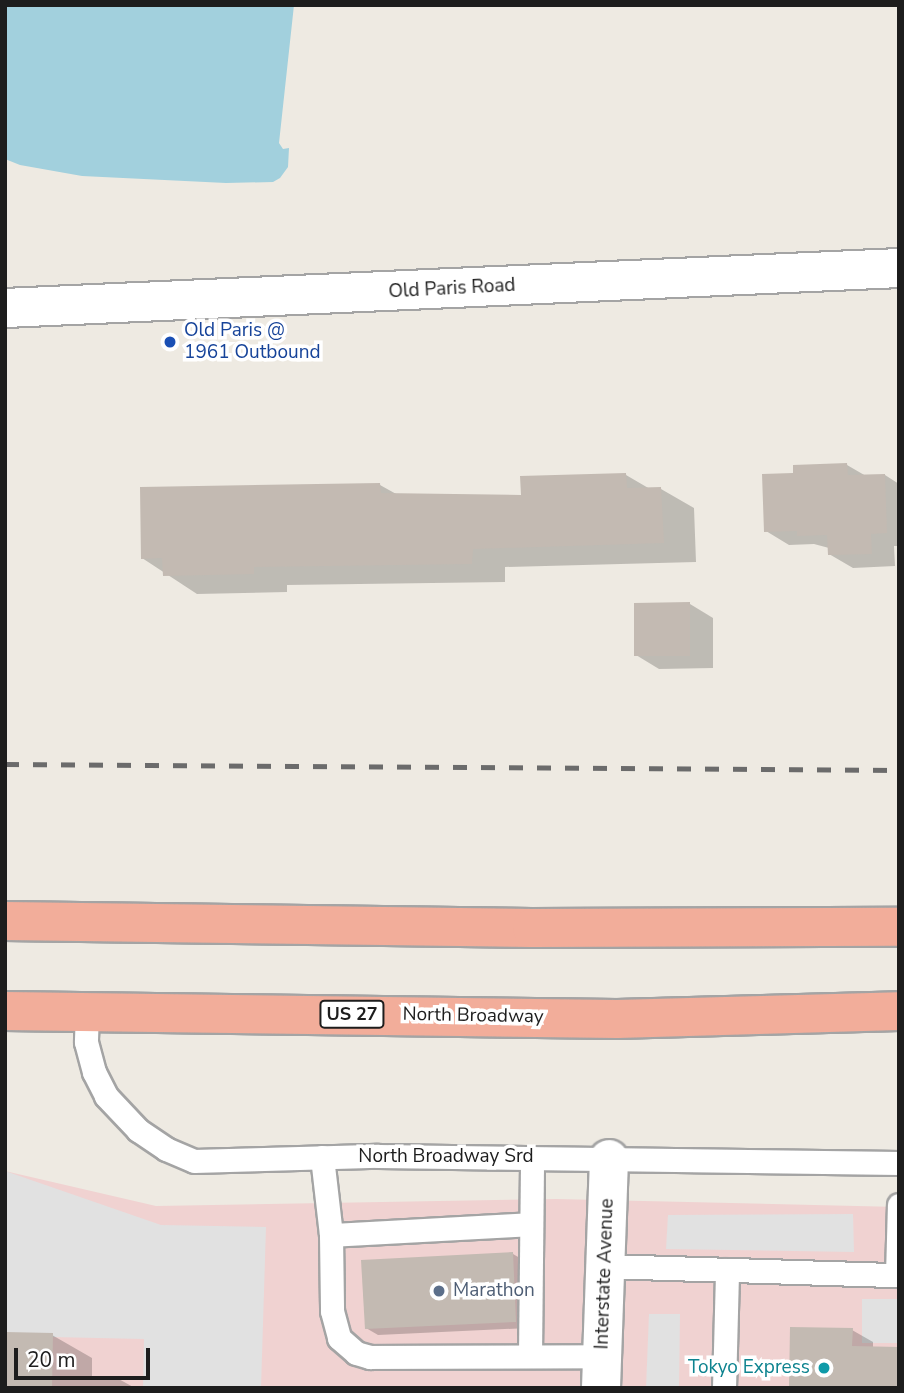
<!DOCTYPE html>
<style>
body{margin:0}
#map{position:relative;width:904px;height:1393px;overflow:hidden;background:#eeeae2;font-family:"Nunito Sans",sans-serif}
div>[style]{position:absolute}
.commercial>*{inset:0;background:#f0d2d1}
.parking>*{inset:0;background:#e1e1e1}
.water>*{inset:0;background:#a2d0dd}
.shadow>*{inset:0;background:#0003}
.building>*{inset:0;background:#c3bab2}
.roads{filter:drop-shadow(2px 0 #a4a4a4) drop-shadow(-2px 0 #a4a4a4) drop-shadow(0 2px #a4a4a4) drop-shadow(0 -2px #a4a4a4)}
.service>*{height:23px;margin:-11.5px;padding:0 11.5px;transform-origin:11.5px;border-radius:11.5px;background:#fff}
.minor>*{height:38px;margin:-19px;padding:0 19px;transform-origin:19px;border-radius:19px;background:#fff}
.tertiary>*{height:38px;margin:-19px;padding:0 19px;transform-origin:19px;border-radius:19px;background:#fff}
.trunk>*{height:38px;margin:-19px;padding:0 19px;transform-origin:19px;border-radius:19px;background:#f2ad9a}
.rail>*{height:5px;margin-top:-2.5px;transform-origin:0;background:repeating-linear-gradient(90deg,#6b6b6b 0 14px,transparent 0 28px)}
.dots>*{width:19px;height:19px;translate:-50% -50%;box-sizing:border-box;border:4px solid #fff;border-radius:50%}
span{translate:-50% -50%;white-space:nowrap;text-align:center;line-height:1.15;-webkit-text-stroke:7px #fff;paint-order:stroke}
.shield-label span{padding:2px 5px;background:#fff;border:2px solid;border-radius:5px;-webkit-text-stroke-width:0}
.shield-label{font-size:18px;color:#1d1d1d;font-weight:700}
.street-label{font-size:19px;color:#1d1d1d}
.transit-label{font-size:19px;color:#164399}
.left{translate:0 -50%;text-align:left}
.service-label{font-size:19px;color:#4e5e75}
.culture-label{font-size:19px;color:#0d838f}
.right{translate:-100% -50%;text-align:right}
.frame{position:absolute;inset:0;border:7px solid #1d1d1d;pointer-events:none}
.scale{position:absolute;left:14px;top:1348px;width:136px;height:32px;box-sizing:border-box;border:4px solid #1d1d1d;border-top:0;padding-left:9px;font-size:21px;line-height:24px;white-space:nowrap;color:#1d1d1d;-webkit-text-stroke:5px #fff;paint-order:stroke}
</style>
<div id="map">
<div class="commercial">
<div style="clip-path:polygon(5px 1171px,156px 1206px,556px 1199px,899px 1207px,899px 1388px,5px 1388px)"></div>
</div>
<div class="parking">
<div style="clip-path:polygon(5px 1171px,161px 1225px,266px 1227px,261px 1388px,143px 1388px,144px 1339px,5px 1336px)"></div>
<div style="clip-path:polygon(853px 1214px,854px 1252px,666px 1249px,668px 1215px)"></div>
<div style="clip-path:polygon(862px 1299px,899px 1299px,899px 1343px,862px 1343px)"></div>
<div style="clip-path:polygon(649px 1314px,680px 1314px,679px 1388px,646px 1388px)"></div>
</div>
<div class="water">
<div style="clip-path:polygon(5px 5px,294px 5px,279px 143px,283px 149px,289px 148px,288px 167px,280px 178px,273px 182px,226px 183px,82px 176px,20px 165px,5px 159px)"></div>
</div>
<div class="shadow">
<div style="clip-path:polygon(847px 465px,866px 476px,885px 475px,899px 484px,899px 546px,894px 546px,895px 566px,853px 568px,829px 554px,829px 548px,814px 544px,789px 545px,766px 531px,795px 475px)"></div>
<div style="clip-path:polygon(626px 475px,650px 489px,661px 489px,694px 508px,696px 562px,505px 567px,505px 582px,287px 585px,287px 592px,197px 594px,142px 558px,380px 485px,398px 495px,522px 497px)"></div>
<div style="clip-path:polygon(690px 604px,713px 618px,713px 668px,659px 669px,636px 655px)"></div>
<div style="clip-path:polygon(513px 1254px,525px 1261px,528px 1328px,378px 1335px,366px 1328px)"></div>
<div style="clip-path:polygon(852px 1330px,873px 1342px,873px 1348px,791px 1388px)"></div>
<div style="clip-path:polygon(52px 1335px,92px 1358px,92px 1376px,115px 1377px,135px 1388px,5px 1388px)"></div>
</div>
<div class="building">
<div style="clip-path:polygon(847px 463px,848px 475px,885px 474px,887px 533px,871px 534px,872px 554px,828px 555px,827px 535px,797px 536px,797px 531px,764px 532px,762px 474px,793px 473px,793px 465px)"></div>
<div style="clip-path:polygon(626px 473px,627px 488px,661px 487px,664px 543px,473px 549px,472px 564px,254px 567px,254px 574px,163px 576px,162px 558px,141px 559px,140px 487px,380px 483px,381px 493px,521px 495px,520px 476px)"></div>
<div style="clip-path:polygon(690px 602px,690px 656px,634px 656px,634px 603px)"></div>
<div style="clip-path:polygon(513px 1252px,516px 1322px,365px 1329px,361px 1260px)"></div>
<div style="clip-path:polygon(790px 1327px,853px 1328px,852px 1346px,899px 1347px,899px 1388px,789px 1388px)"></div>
<div style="clip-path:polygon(5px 1332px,53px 1333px,52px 1388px,5px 1388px)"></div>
</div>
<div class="roads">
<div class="service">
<div style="left:87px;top:1011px;width:31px;rotate:92deg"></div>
<div style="left:86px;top:1042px;width:31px;rotate:75deg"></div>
<div style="left:94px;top:1072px;width:27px;rotate:63deg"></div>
<div style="left:106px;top:1096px;width:47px;rotate:46.7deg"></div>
<div style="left:138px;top:1130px;width:34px;rotate:34deg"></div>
<div style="left:166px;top:1149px;width:30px;rotate:23deg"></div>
<div style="left:194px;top:1161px;width:184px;rotate:-1.6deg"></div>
<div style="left:378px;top:1156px;width:521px;rotate:0.77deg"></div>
<div style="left:322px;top:1157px;width:79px;rotate:83.4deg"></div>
<div style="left:331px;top:1235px;width:76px;rotate:89.2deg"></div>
<div style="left:332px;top:1311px;width:28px;rotate:75deg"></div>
<div style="left:339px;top:1338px;width:23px;rotate:41deg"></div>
<div style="left:356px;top:1353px;width:15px;rotate:16deg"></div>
<div style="left:370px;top:1357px;width:232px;rotate:-0.2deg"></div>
<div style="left:331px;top:1235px;width:200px;rotate:-3.1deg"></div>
<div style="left:605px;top:1266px;width:294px;rotate:1.8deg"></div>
<div style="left:897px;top:1275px;width:70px;rotate:-88.4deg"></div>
<div style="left:530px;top:1356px;width:198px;rotate:-89.4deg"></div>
<div style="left:724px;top:1388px;width:118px;rotate:-88.5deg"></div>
</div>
<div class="minor">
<div style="left:601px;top:1388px;width:229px;rotate:-88deg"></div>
</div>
<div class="tertiary">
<div style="left:5px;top:308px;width:895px;rotate:-2.56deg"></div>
</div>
<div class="trunk">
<div style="left:5px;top:921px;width:527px;rotate:0.76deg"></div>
<div style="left:532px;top:928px;width:367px;rotate:-0.2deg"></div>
<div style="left:5px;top:1011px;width:612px;rotate:0.75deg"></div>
<div style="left:617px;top:1019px;width:282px;rotate:-1.6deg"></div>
</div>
</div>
<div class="rail">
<div style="left:5px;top:764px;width:894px;rotate:0.38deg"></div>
</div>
<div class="dots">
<div style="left:170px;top:342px;background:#1a4fb4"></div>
<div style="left:439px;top:1291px;background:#5c6f8a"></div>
<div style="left:824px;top:1368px;background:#0f9aa8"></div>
</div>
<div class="shield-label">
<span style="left:352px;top:1014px">US 27</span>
</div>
<div class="street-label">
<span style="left:452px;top:289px;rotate:-3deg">Old Paris Road</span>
<span style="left:473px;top:1016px;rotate:1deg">North Broadway</span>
<span style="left:446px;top:1157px">North Broadway Srd</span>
<span style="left:605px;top:1274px;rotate:-88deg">Interstate Avenue</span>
</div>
<div class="transit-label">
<span class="left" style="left:184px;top:342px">Old Paris @<br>1961 Outbound</span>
</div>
<div class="service-label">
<span class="left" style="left:453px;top:1291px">Marathon</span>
</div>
<div class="culture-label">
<span class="right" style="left:810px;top:1368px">Tokyo Express</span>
</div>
<div class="frame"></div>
<div class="scale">20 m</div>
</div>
